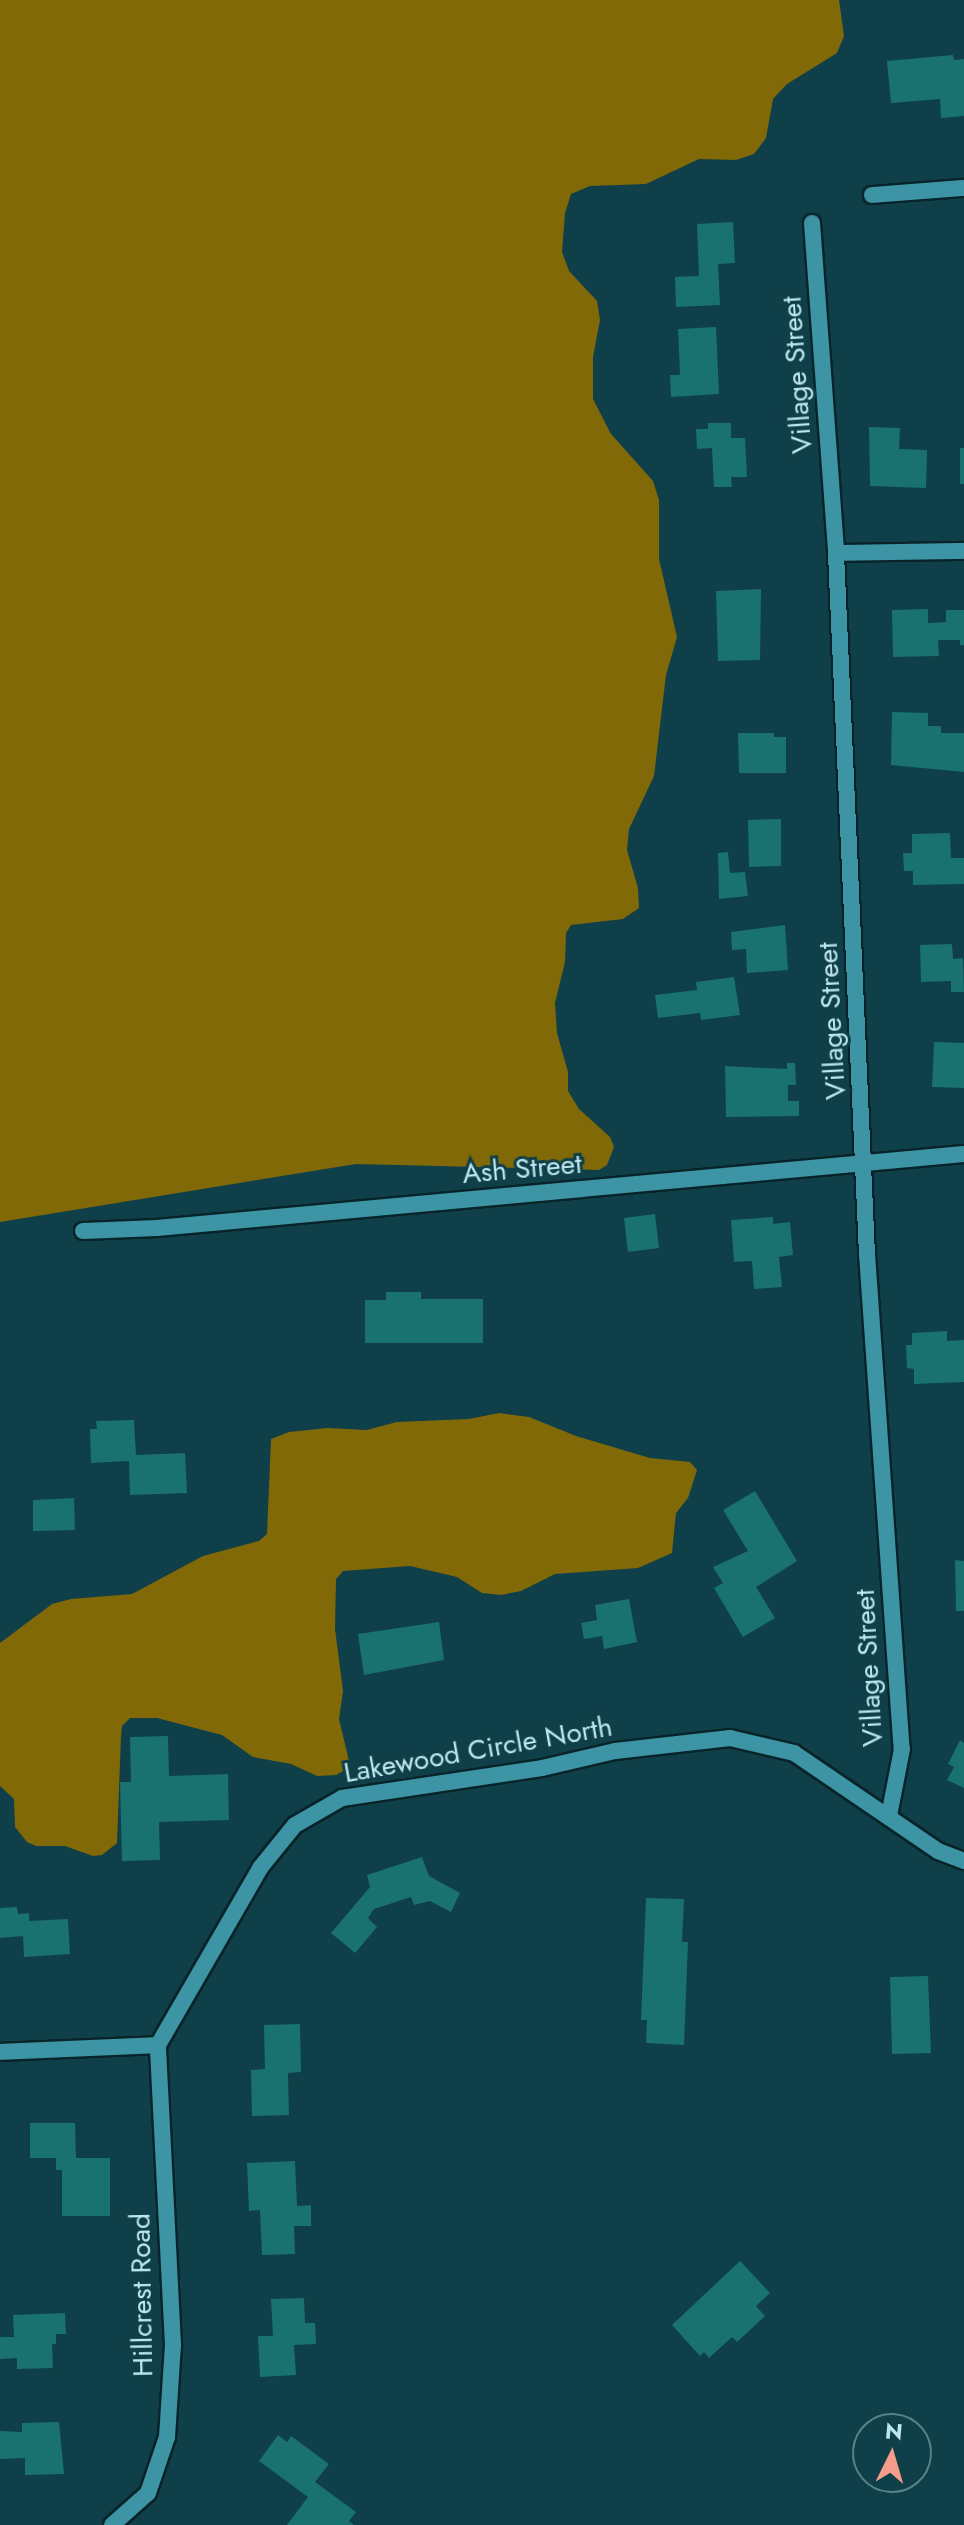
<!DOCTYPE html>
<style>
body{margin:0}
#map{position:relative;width:964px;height:2525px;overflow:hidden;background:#0f3f48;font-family:Jost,sans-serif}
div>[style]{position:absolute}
.forest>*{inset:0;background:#816908}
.building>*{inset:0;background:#197270}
.roads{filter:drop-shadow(2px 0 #082429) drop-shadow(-2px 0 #082429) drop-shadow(0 2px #082429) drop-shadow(0 -2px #082429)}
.street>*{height:16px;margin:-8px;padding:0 8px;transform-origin:8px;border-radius:8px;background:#3c94a5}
span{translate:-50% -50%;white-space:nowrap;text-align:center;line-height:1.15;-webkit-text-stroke:6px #0f3f48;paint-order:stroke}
.street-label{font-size:28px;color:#bee6ef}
.north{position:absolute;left:852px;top:2413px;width:80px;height:80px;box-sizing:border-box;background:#0f3f48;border:2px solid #55828b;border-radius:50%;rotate:5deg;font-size:22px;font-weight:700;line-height:32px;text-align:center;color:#bee6ef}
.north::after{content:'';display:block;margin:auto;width:28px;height:36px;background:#f49d8b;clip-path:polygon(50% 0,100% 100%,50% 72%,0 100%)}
</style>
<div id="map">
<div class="forest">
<div style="clip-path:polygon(0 0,839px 0,844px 36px,837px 53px,787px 84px,773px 99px,766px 138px,754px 154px,736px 160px,699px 159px,646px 184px,590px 186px,571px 194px,565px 213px,562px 252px,569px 271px,597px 301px,600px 320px,593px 357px,593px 399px,611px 434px,653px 481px,659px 500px,659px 559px,677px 637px,666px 675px,654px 776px,629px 829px,627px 850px,638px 888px,639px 908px,623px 919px,571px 925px,566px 933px,565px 962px,555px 1003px,557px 1033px,568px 1072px,568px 1091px,579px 1109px,610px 1137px,614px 1147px,607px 1165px,599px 1170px,356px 1164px,0 1222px)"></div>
<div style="clip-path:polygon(499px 1413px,529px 1417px,576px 1436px,650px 1458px,690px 1462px,697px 1470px,688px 1498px,676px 1513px,672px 1553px,638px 1568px,555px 1574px,521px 1591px,501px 1595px,482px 1593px,457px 1577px,410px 1566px,343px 1571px,336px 1579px,335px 1629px,343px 1691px,339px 1719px,349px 1761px,345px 1770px,336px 1775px,317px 1776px,291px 1764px,253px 1757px,222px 1735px,157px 1718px,130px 1718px,122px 1726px,121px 1736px,117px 1843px,102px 1855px,93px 1856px,65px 1846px,36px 1846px,27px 1842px,15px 1827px,14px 1799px,0 1786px,0 1643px,52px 1604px,71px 1599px,132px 1594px,203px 1556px,259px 1541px,267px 1534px,271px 1439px,289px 1432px,328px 1428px,367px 1430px,397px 1422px,469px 1419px)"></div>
</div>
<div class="building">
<div style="clip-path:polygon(953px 55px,954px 60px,964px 59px,964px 116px,941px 118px,940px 99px,891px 103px,887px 61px)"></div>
<div style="clip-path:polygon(733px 222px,735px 263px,718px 264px,720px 305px,676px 307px,675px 277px,699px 276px,697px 224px)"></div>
<div style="clip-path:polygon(716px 327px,719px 394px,671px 397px,670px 375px,680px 375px,678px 329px)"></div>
<div style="clip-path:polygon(708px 423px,731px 423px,731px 438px,745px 438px,747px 477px,731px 477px,732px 487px,714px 487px,712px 448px,697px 449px,696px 429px,708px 429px)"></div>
<div style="clip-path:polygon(869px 427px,900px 428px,899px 449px,927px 450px,926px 488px,870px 486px)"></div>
<div style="clip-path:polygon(960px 448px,964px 448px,964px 484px,960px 484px)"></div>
<div style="clip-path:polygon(761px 589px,760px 660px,718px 661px,716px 591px)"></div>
<div style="clip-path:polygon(928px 609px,928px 623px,946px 622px,946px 610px,964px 610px,964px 645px,960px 645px,960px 640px,938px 640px,939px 656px,893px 657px,892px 610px)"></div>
<div style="clip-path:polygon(892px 712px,928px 713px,928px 726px,941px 726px,941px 733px,964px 733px,964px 772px,891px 765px)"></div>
<div style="clip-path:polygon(738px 733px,774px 733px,774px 737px,786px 737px,786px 773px,739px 773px)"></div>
<div style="clip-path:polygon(781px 819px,781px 866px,749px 867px,748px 820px)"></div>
<div style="clip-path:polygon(950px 833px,951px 858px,964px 858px,964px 884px,913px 885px,913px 871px,904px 871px,903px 853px,912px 853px,912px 834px)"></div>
<div style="clip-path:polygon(728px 852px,730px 873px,745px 872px,748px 896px,719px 899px,718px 853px)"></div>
<div style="clip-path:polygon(785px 925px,788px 970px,747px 973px,746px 949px,732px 950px,731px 932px)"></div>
<div style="clip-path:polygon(952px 944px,953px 959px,963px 958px,964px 992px,951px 992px,951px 981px,921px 982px,920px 945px)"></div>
<div style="clip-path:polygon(734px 977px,740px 1015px,701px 1020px,700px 1013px,658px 1018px,655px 995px,697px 990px,696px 982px)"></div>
<div style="clip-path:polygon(934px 1042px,964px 1043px,964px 1088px,932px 1087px)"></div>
<div style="clip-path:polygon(787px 1063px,795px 1063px,796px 1085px,788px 1085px,788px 1101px,799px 1101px,799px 1116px,726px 1117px,725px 1066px,787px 1069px)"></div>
<div style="clip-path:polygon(655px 1214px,659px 1248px,628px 1252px,624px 1218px)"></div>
<div style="clip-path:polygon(773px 1217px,773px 1224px,790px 1222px,793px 1255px,779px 1257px,782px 1287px,754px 1289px,752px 1261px,734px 1262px,731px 1220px)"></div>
<div style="clip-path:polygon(386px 1292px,421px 1292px,421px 1299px,483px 1299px,483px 1343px,365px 1343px,365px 1300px,386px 1300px)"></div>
<div style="clip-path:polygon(947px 1331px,947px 1341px,964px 1340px,964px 1382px,914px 1384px,914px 1369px,907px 1368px,906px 1345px,912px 1345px,912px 1333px)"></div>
<div style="clip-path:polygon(134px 1420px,136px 1455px,185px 1453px,187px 1493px,130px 1495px,129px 1461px,91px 1463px,90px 1429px,97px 1429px,96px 1421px)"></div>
<div style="clip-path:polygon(755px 1491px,797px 1561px,756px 1587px,775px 1618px,743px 1637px,714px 1588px,723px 1583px,713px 1567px,748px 1551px,723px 1510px)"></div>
<div style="clip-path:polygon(74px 1498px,75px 1530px,33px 1531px,33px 1500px)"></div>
<div style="clip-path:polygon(955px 1560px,964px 1561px,964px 1611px,956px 1611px)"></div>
<div style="clip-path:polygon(629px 1599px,637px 1642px,604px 1649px,602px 1636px,584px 1639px,581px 1623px,597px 1620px,595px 1605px)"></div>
<div style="clip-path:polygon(439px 1622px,444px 1660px,364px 1675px,358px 1634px)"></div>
<div style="clip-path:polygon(168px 1736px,169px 1776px,228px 1774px,229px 1820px,159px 1822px,160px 1860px,122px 1861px,120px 1782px,131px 1782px,130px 1737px)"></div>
<div style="clip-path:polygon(960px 1740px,964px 1743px,964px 1788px,947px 1780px,954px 1767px,948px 1764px)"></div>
<div style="clip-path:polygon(422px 1857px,429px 1876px,460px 1893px,451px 1912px,430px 1901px,414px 1905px,411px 1897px,374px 1909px,368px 1918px,377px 1927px,355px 1953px,331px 1933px,370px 1887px,367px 1875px)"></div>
<div style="clip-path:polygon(646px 1898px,684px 1899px,682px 1942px,688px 1942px,684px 2045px,646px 2043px,647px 2020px,641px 2020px)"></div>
<div style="clip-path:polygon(17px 1907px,18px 1914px,29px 1913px,29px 1921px,68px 1919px,70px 1954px,24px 1957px,23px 1936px,0 1938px,0 1908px)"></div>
<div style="clip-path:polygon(928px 1976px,931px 2053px,892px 2054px,890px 1977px)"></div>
<div style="clip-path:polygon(300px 2024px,301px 2072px,288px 2073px,289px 2115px,252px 2116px,251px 2070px,265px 2069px,264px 2025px)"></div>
<div style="clip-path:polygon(30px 2123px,75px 2123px,76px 2158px,110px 2158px,110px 2216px,62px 2216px,62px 2170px,56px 2170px,56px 2158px,30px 2158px)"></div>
<div style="clip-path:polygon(295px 2161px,297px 2206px,311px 2205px,311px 2226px,294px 2226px,295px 2254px,262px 2255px,260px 2210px,249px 2211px,247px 2163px)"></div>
<div style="clip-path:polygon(740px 2261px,770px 2293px,756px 2306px,765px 2316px,737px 2342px,732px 2337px,709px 2358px,704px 2352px,700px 2356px,672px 2325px)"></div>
<div style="clip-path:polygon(304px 2298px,305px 2323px,315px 2323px,316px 2344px,294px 2345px,296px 2375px,260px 2377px,258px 2336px,273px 2336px,271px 2299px)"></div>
<div style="clip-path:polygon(65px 2313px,66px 2334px,56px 2334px,56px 2344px,52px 2344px,53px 2368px,17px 2369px,17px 2358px,0 2359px,0 2337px,14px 2337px,13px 2315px)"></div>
<div style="clip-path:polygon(59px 2422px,64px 2474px,25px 2475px,25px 2458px,0 2459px,0 2431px,22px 2432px,22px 2423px)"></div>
<div style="clip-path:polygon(278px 2435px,287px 2442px,291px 2436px,329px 2464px,315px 2482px,356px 2512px,349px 2521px,354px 2525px,287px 2525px,308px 2497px,259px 2461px)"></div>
</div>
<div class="roads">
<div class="street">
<div style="left:872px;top:195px;width:92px;rotate:-4.4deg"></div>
<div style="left:812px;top:223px;width:331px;rotate:85.8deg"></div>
<div style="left:836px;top:553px;width:702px;rotate:87.47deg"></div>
<div style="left:867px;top:1254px;width:496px;rotate:86deg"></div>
<div style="left:902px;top:1749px;width:68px;rotate:101deg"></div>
<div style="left:836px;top:553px;width:128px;rotate:-0.9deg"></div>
<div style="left:83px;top:1231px;width:74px;rotate:-2.3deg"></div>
<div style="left:157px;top:1228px;width:810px;rotate:-5.24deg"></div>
<div style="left:0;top:2052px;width:158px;rotate:-2.5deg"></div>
<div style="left:158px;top:2045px;width:204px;rotate:-60deg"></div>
<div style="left:260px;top:1868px;width:55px;rotate:-50.9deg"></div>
<div style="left:295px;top:1825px;width:54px;rotate:-29.9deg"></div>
<div style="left:342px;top:1798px;width:202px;rotate:-8.5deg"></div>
<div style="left:542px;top:1768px;width:75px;rotate:-13.1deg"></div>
<div style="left:615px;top:1751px;width:116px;rotate:-6.4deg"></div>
<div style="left:730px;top:1738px;width:66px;rotate:13.2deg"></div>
<div style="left:794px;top:1753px;width:174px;rotate:34.2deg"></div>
<div style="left:938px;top:1851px;width:28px;rotate:21deg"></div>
<div style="left:112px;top:2525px;width:48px;rotate:-41.6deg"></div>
<div style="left:148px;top:2493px;width:59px;rotate:-71.3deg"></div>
<div style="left:167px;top:2437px;width:92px;rotate:-86.3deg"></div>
<div style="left:173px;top:2345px;width:300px;rotate:-92.9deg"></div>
</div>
</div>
<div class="street-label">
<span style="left:797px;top:375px;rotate:-94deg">Village Street</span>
<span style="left:832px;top:1021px;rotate:-93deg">Village Street</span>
<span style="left:522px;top:1169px;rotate:-5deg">Ash Street</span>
<span style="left:869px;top:1668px;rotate:-93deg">Village Street</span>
<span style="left:478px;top:1750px;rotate:-10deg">Lakewood Circle North</span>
<span style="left:142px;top:2295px;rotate:-91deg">Hillcrest Road</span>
</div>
<div class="north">N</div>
</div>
